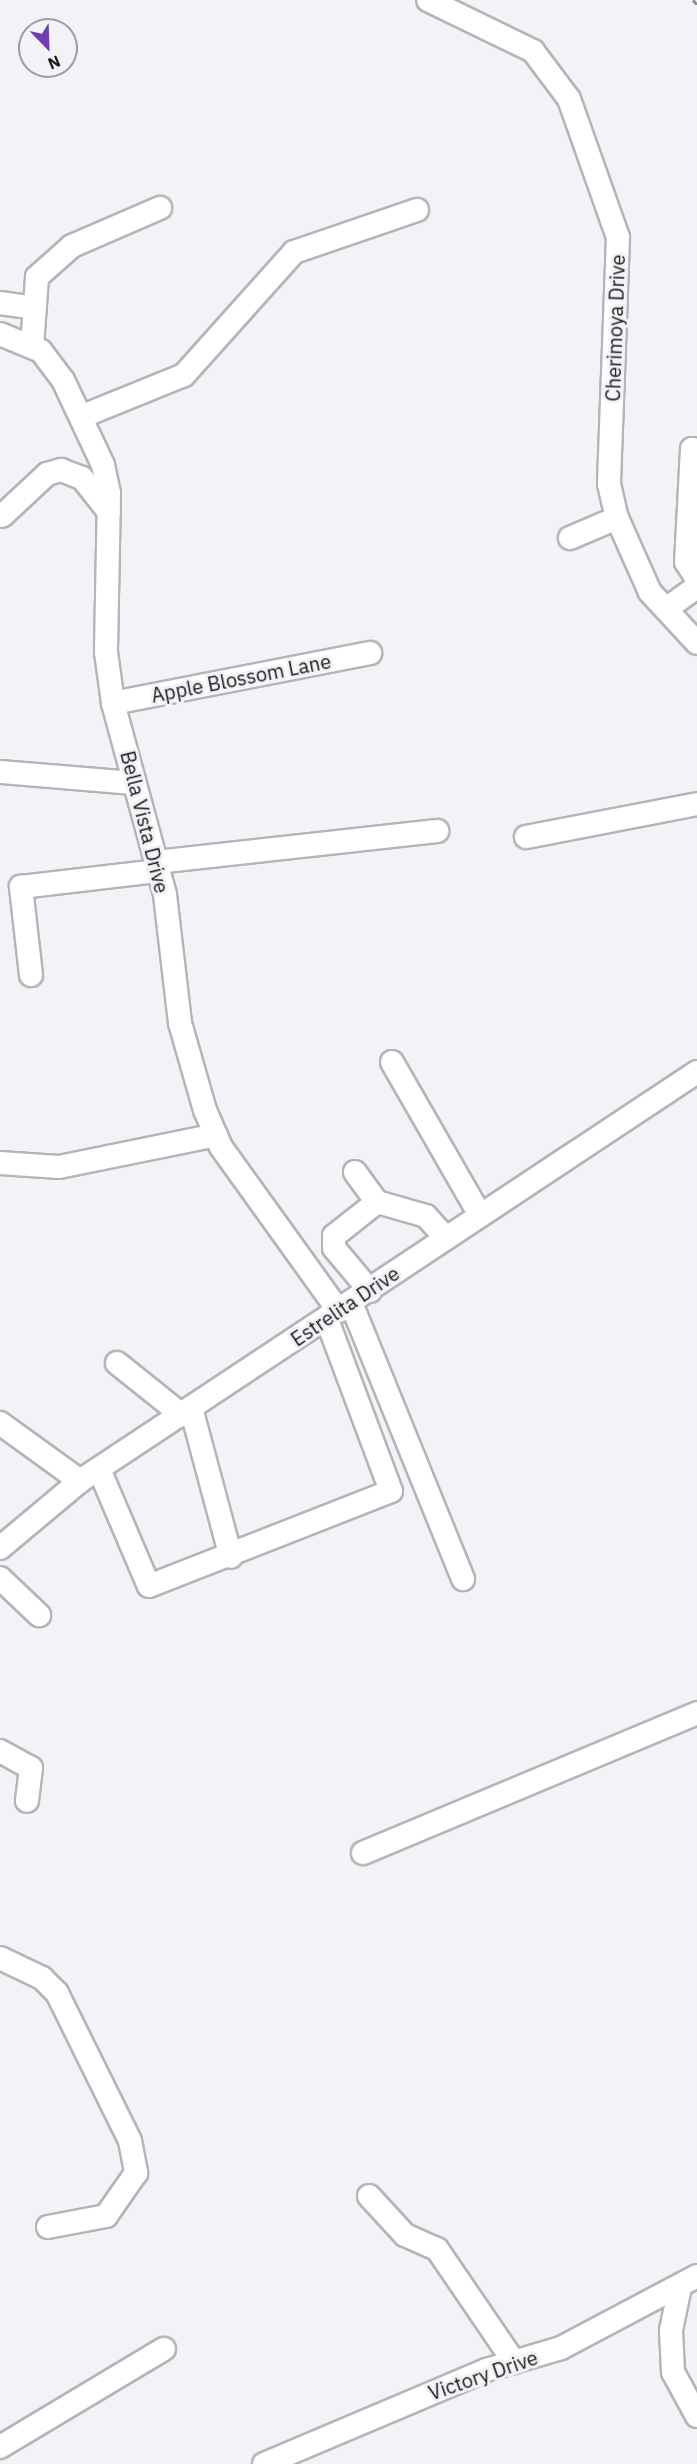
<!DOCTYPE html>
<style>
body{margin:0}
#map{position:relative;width:697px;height:2464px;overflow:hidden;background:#f3f2f6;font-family:"IBM Plex Sans",sans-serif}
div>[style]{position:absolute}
.path>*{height:3px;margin-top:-1.5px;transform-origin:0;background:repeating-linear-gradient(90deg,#8b8b8d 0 6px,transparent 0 9px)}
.roads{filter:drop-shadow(2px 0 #b5b4b8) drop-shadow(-2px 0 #b5b4b8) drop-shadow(0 2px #b5b4b8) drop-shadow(0 -2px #b5b4b8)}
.minor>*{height:22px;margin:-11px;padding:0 11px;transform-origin:11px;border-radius:11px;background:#fff}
span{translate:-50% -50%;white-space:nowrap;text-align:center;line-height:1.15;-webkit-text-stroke:6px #f3f2f6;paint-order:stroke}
.street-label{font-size:20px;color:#1a1a1b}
.north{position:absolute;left:18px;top:18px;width:60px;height:60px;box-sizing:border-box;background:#f3f2f6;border:2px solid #9c9c9e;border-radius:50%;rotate:157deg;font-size:16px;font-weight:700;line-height:24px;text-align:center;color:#1a1a1b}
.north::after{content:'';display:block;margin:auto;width:21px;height:27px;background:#703db4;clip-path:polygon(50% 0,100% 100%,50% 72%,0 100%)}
</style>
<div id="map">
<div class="path">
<div style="left:693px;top:0;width:6px;rotate:45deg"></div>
</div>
<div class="roads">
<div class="minor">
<div style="left:428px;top:0;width:117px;rotate:25.9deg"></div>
<div style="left:533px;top:51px;width:60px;rotate:53.1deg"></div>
<div style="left:569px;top:99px;width:146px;rotate:70.5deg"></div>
<div style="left:618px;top:237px;width:247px;rotate:92.1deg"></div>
<div style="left:609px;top:484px;width:35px;rotate:77deg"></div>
<div style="left:617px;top:518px;width:81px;rotate:66deg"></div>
<div style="left:650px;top:592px;width:69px;rotate:47.3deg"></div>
<div style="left:0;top:303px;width:35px;rotate:8deg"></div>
<div style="left:0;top:334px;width:44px;rotate:22.5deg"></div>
<div style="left:41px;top:351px;width:36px;rotate:53deg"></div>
<div style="left:63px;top:380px;width:94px;rotate:64.8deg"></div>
<div style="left:103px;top:465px;width:29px;rotate:78deg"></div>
<div style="left:109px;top:493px;width:159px;rotate:91.1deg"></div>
<div style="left:106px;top:652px;width:51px;rotate:82.2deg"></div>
<div style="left:113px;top:703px;width:199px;rotate:74.8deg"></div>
<div style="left:165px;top:895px;width:129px;rotate:83.3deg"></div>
<div style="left:180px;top:1023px;width:91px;rotate:74deg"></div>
<div style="left:205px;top:1110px;width:40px;rotate:66.6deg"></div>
<div style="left:221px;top:1147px;width:202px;rotate:54.3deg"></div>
<div style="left:32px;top:347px;width:70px;rotate:-85.9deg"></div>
<div style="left:37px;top:277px;width:47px;rotate:-41.5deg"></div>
<div style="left:72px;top:246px;width:96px;rotate:-23.4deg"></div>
<div style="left:83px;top:416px;width:109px;rotate:-22.1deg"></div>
<div style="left:184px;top:375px;width:165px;rotate:-48.2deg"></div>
<div style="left:294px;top:252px;width:130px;rotate:-18.9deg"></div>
<div style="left:697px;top:450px;width:5px;rotate:-169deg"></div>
<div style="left:692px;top:449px;width:113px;rotate:93deg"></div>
<div style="left:686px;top:562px;width:20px;rotate:57deg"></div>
<div style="left:2px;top:516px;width:62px;rotate:-43deg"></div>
<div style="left:47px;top:474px;width:15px;rotate:-16deg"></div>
<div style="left:61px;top:470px;width:22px;rotate:21deg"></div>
<div style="left:82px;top:478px;width:43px;rotate:51.5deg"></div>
<div style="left:570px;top:538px;width:51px;rotate:-23.1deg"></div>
<div style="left:669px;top:607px;width:34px;rotate:-36deg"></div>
<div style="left:113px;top:703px;width:262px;rotate:-11deg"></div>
<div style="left:0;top:772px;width:135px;rotate:4.7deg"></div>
<div style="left:526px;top:837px;width:174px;rotate:-10.9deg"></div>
<div style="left:156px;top:862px;width:283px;rotate:-6.3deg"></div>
<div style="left:31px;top:975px;width:89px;rotate:-96.5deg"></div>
<div style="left:21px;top:887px;width:138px;rotate:-6.7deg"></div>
<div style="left:392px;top:1062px;width:177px;rotate:60.1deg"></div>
<div style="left:0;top:1163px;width:59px;rotate:3.9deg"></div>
<div style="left:59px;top:1167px;width:160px;rotate:-11.5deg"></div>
<div style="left:355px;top:1172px;width:37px;rotate:54deg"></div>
<div style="left:377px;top:1202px;width:51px;rotate:15.9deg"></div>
<div style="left:426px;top:1216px;width:30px;rotate:48deg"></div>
<div style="left:370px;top:1291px;width:56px;rotate:-129.9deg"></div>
<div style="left:334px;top:1248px;width:12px;rotate:-90deg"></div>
<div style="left:334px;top:1236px;width:55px;rotate:-38.3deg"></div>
<div style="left:351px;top:1303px;width:298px;rotate:67.9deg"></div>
<div style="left:117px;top:1363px;width:83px;rotate:38.7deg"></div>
<div style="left:191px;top:1408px;width:154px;rotate:75deg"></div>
<div style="left:0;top:1423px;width:99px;rotate:35.9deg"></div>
<div style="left:99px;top:1469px;width:127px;rotate:66.9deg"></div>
<div style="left:149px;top:1586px;width:260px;rotate:-21.4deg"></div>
<div style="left:391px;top:1491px;width:183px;rotate:-110.5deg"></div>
<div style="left:0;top:1548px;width:104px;rotate:-39.9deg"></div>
<div style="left:80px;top:1481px;width:740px;rotate:-33.54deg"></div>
<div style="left:0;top:1578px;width:54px;rotate:43.5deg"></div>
<div style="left:0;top:1751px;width:35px;rotate:29deg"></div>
<div style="left:31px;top:1768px;width:33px;rotate:97deg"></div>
<div style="left:363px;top:1853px;width:362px;rotate:-22.7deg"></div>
<div style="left:0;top:1958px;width:47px;rotate:25.5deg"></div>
<div style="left:42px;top:1978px;width:21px;rotate:45deg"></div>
<div style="left:57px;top:1993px;width:165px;rotate:63.7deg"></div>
<div style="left:130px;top:2141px;width:33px;rotate:79deg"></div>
<div style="left:136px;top:2173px;width:52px;rotate:124.9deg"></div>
<div style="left:106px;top:2216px;width:59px;rotate:169.3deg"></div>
<div style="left:369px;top:2196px;width:53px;rotate:47.3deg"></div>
<div style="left:405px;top:2235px;width:35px;rotate:24deg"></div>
<div style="left:437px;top:2249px;width:137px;rotate:55.7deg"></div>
<div style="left:680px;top:2287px;width:44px;rotate:101.8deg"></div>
<div style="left:671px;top:2330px;width:42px;rotate:87.3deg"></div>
<div style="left:673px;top:2372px;width:50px;rotate:61.4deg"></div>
<div style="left:0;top:2447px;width:191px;rotate:-30.9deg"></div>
<div style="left:264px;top:2464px;width:241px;rotate:-22.9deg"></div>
<div style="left:486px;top:2370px;width:78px;rotate:-16.3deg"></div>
<div style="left:561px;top:2348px;width:154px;rotate:-27.9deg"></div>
</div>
</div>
<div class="street-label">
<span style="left:615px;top:328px;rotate:-88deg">Cherimoya Drive</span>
<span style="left:241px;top:678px;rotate:-11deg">Apple Blossom Lane</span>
<span style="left:145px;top:822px;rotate:76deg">Bella Vista Drive</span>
<span style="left:345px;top:1306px;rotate:-34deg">Estrelita Drive</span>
<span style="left:483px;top:2375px;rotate:-19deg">Victory Drive</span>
</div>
<div class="north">N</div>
</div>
